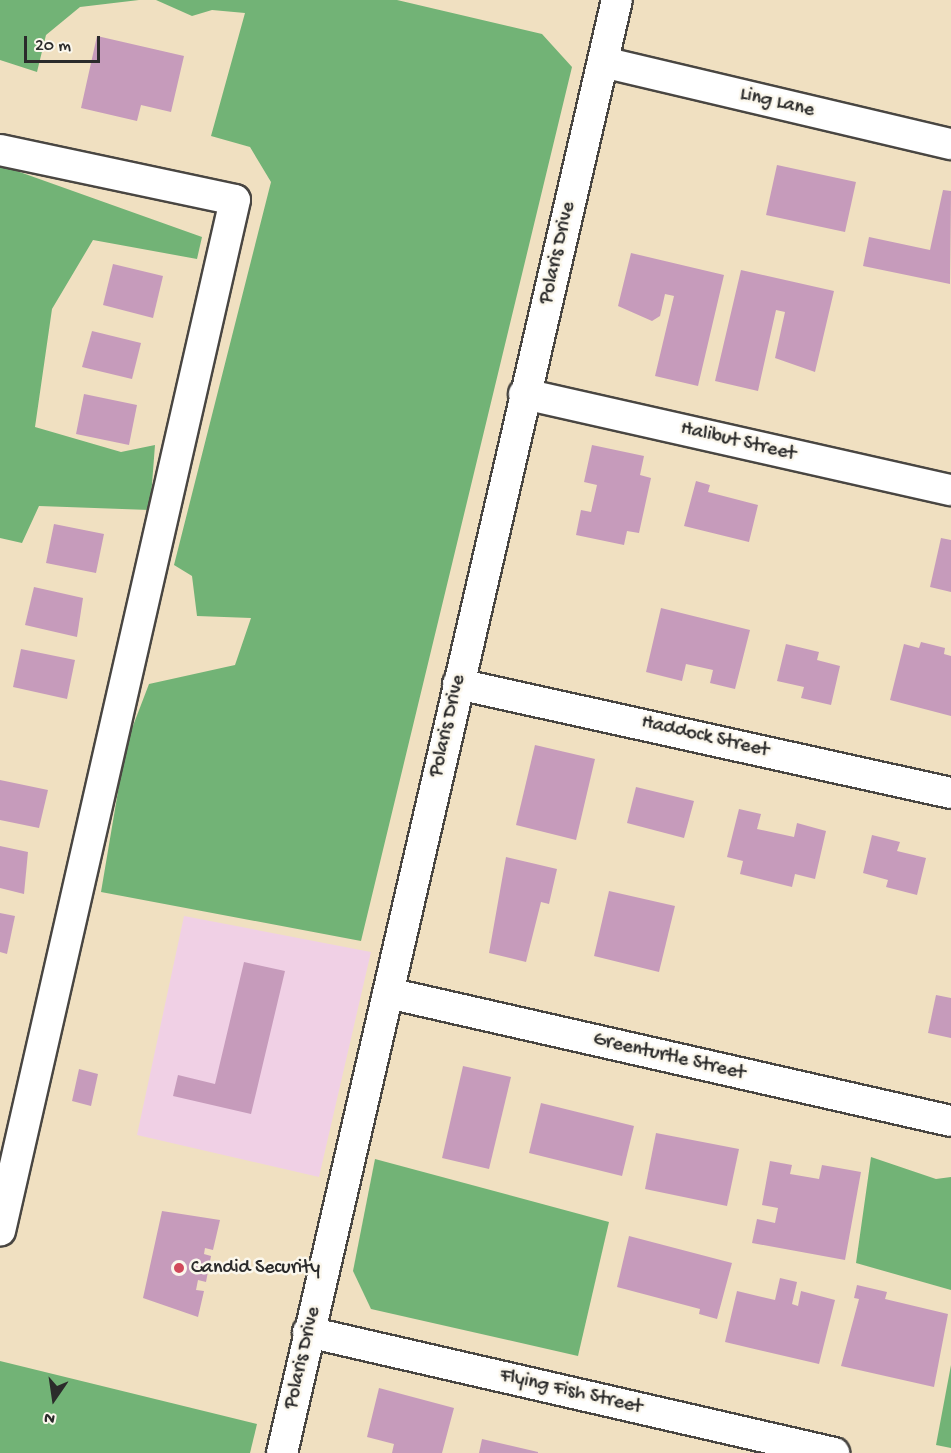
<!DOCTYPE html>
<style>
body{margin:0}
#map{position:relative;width:951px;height:1453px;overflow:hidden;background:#f0e0c1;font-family:"Gochi Hand",sans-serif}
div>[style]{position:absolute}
.built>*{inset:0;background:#f0d0e5}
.forest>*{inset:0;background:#72b376}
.building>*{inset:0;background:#c69bbb}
.roads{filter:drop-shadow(2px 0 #494642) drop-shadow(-2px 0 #494642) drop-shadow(0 2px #494642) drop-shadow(0 -2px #494642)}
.minor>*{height:30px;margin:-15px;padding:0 15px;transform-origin:15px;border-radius:15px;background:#fff}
.dots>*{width:16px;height:16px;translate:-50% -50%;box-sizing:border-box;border:3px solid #fbf7ec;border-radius:50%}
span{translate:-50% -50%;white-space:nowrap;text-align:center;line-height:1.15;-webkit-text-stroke:5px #fbf7ec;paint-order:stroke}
.street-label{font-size:20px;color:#2b2b2b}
.poi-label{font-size:20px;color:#2b2b2b}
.left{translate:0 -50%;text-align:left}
.north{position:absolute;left:24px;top:1369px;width:60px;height:60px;-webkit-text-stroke:4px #fbf7ec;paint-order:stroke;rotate:193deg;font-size:16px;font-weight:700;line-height:24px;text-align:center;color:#2b2b2b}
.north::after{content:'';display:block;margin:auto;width:21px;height:27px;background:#2b2b2b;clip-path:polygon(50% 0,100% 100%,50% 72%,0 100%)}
.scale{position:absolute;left:24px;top:36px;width:76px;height:27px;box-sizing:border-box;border:3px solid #2b2b2b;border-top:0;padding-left:8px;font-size:18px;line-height:21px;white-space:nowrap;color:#2b2b2b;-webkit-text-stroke:4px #fbf7ec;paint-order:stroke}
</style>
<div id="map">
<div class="built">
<div style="clip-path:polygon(184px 916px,371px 952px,319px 1177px,137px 1135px)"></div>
</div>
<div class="forest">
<div style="clip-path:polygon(0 0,139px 0,80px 7px,46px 35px,37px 72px,0 60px)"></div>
<div style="clip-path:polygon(156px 0,397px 0,542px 34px,572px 67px,361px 941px,101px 892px,126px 744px,149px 684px,235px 665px,251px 618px,197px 616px,192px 576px,174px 565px,271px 182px,250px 147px,211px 136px,245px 13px,212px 10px,192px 16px)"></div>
<div style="clip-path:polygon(0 165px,202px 237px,197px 259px,93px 240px,52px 309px,35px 427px,121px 452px,155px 445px,150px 510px,39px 506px,22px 543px,0 538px)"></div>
<div style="clip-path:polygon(871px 1157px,936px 1179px,951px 1177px,951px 1290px,856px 1263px)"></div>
<div style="clip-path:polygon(375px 1159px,609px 1222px,578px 1356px,371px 1309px,353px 1271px)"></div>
<div style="clip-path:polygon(0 1361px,257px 1424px,250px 1453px,0 1453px)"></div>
<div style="clip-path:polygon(951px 1365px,951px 1448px,936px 1445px)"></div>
</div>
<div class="building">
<div style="clip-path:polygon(97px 36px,184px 56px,171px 112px,141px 105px,137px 121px,81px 108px)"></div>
<div style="clip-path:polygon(777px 165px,856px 182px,845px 232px,766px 215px)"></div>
<div style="clip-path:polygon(943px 190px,951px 191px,950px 284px,863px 266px,869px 237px,930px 250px)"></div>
<div style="clip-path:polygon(631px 253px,724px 275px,698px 386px,655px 376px,674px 296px,665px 294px,660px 316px,652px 321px,618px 306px)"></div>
<div style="clip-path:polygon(113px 264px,163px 276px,153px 318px,103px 305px)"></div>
<div style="clip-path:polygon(741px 270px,834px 291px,815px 372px,775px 358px,785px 312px,776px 310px,758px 391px,715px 381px)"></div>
<div style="clip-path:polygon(92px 331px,141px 343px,132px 379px,82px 367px)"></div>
<div style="clip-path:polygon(84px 394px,137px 405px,129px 445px,76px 434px)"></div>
<div style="clip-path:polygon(592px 445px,644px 456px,640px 475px,651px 478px,639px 533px,627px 531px,624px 545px,576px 535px,581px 510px,591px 512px,597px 485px,584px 482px)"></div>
<div style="clip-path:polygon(696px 481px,710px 485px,708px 492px,758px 505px,749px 542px,684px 526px)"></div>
<div style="clip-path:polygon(54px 524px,104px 534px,96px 573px,46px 563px)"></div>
<div style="clip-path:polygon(941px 538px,951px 540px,951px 592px,930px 587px)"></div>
<div style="clip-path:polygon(34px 587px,83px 598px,77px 637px,25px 625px)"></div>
<div style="clip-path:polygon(661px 608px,750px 630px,735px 689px,710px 683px,713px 670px,686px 664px,682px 681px,646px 672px)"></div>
<div style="clip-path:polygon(921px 642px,945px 648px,944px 654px,951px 656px,951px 716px,890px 700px,904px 644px,919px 648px)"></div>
<div style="clip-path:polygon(786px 644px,819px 652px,817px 660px,840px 666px,831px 705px,801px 698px,804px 687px,777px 681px)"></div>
<div style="clip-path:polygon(21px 649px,75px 660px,67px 699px,13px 687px)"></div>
<div style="clip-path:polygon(535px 745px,595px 759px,576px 840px,516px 825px)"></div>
<div style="clip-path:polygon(0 780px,48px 790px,39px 828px,0 820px)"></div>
<div style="clip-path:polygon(636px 787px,694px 801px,684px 838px,627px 823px)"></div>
<div style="clip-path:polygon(739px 809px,761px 814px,757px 829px,794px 837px,797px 823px,826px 831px,815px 879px,795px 874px,792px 887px,740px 874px,743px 861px,727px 857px)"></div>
<div style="clip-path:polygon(872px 835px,900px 842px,897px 851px,926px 858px,917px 895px,886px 887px,888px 880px,863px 873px)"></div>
<div style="clip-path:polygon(0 846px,28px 852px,24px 894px,0 888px)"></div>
<div style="clip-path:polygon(506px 857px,557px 869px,549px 904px,541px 902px,526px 962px,489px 953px)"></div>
<div style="clip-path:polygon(609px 891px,675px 906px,659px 972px,594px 956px)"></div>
<div style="clip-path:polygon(0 913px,15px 916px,7px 954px,0 952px)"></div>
<div style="clip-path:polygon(244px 962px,285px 971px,251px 1114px,173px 1096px,178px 1075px,215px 1084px)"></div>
<div style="clip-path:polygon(936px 995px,951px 998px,951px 1038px,928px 1033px)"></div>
<div style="clip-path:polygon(463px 1066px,511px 1077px,489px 1169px,442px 1158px)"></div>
<div style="clip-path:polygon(79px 1069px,98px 1074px,91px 1106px,72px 1101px)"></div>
<div style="clip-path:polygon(541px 1103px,634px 1126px,622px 1176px,529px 1153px)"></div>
<div style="clip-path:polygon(656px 1133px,739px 1149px,727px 1206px,645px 1189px)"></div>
<div style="clip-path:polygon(770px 1161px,792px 1165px,790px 1174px,819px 1179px,822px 1165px,861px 1172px,845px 1260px,752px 1243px,757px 1219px,775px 1223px,778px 1208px,762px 1205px)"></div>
<div style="clip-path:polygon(162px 1211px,220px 1220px,213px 1250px,205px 1248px,204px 1254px,211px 1256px,206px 1282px,198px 1280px,196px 1290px,204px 1291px,198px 1317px,143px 1298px)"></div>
<div style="clip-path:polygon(629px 1236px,732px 1263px,717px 1319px,699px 1314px,700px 1309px,617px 1287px)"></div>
<div style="clip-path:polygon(780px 1278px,797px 1282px,792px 1304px,798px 1306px,801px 1291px,835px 1300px,819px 1364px,725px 1342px,737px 1291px,775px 1300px)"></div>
<div style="clip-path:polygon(857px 1285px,887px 1292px,885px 1299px,948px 1314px,934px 1387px,841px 1366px,859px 1299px,854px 1298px)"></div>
<div style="clip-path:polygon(379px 1388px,454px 1408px,442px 1453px,392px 1453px,394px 1444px,367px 1437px)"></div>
<div style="clip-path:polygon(482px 1439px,538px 1452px,538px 1453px,479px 1453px)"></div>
</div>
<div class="roads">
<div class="minor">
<div style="left:603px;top:62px;width:358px;rotate:13.3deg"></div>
<div style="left:0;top:150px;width:240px;rotate:12deg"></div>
<div style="left:235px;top:200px;width:1057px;rotate:102.84deg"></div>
<div style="left:524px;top:394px;width:438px;rotate:12.7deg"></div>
<div style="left:458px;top:684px;width:505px;rotate:12.47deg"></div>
<div style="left:388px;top:993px;width:577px;rotate:12.81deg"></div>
<div style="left:308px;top:1332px;width:540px;rotate:12.95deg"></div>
<div style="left:282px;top:1453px;width:1491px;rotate:-77.02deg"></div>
</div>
</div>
<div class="dots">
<div style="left:179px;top:1268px;background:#d1495b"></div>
</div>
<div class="street-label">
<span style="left:777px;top:103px;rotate:13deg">Ling Lane</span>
<span style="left:558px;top:253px;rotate:-77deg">Polaris Drive</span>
<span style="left:738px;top:442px;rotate:13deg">Halibut Street</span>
<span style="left:448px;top:726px;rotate:-77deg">Polaris Drive</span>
<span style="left:705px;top:737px;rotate:13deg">Haddock Street</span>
<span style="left:669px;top:1057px;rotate:13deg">Greenturtle Street</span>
<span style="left:303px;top:1358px;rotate:-77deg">Polaris Drive</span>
<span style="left:571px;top:1392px;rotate:13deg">Flying Fish Street</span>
</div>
<div class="poi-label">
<span class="left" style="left:191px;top:1268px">Candid Security</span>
</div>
<div class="north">N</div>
<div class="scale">20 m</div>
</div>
